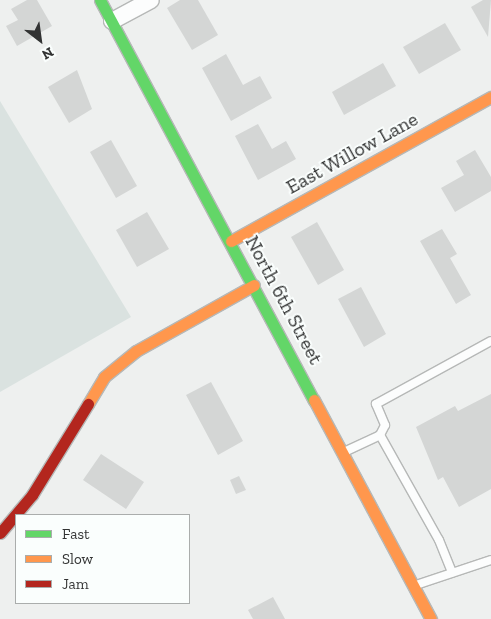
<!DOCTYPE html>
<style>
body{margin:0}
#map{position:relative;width:491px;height:619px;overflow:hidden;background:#eef0ef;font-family:"Zilla Slab",serif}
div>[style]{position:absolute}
.built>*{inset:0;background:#dae2e0}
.building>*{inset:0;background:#d4d6d5}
.roads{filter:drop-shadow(1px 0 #b6b8b7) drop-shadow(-1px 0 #b6b8b7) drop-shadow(0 1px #b6b8b7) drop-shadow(0 -1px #b6b8b7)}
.lane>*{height:8px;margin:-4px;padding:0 4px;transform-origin:4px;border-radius:4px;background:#fcfdfd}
.street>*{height:16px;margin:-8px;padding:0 8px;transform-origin:8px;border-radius:8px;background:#fcfdfd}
.fast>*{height:11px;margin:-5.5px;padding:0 5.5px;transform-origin:5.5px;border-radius:5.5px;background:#63d668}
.slow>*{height:11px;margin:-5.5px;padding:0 5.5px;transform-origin:5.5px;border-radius:5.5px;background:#ff974d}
.jam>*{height:11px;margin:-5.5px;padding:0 5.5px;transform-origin:5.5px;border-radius:5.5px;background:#b3261e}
span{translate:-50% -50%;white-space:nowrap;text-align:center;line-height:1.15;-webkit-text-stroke:4px #fafefd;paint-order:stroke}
.street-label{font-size:20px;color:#323333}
.legend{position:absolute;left:15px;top:514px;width:175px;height:90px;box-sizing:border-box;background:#fafefd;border:1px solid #aaadac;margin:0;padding:6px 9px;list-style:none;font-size:15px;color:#323333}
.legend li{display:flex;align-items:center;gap:10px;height:25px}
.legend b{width:25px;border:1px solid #aaadac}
.north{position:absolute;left:15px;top:15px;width:50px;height:50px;-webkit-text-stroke:4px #fafefd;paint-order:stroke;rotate:150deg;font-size:14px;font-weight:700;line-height:20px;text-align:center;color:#323333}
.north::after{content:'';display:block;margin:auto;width:18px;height:22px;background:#323333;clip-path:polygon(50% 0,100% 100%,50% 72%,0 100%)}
</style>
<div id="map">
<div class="built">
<div style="clip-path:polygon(0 101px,131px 317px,0 392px)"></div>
</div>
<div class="building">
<div style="clip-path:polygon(27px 0,37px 0,52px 26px,17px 46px,6px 26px,18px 20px,11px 9px)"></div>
<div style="clip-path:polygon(180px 0,198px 0,218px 35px,192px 50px,167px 8px)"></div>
<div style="clip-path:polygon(483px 0,491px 0,488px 37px,471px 7px)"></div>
<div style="clip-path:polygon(445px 23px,461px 50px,419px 74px,403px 47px)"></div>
<div style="clip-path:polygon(226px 54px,243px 85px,260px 76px,272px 98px,231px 121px,202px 68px)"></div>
<div style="clip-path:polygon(383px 63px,396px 86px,344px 115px,332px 92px)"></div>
<div style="clip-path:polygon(77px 70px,92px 109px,69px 123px,48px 87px)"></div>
<div style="clip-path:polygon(258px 124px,272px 149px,286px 141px,296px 159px,258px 180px,235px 136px)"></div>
<div style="clip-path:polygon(111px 140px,137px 186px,116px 198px,90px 152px)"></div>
<div style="clip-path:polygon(475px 150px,491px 177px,491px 191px,455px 212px,441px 188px,464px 175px,456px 161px)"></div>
<div style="clip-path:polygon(147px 212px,169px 249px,137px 267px,116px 230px)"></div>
<div style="clip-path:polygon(317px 222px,344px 270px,318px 285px,291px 237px)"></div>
<div style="clip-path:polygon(442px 229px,457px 254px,450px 258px,471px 295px,456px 304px,420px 241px)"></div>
<div style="clip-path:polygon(361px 287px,386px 334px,364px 347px,338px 299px)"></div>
<div style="clip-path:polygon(211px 382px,243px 441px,218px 455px,186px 395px)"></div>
<div style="clip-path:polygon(491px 394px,491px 489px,459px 507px,443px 477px,438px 480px,416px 427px,455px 406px,458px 411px)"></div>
<div style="clip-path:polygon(101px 454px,144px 482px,126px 509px,83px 480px)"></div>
<div style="clip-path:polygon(239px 476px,246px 490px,236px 494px,230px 480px)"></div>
<div style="clip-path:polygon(273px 597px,285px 619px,253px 619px,248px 610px)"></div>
</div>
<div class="roads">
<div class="lane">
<div style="left:380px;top:435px;width:120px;rotate:60.7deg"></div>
<div style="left:439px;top:540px;width:35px;rotate:68deg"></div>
<div style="left:344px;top:452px;width:40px;rotate:-25deg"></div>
<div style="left:380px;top:435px;width:11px;rotate:-63deg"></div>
<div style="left:385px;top:425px;width:23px;rotate:-113deg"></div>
<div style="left:376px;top:404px;width:131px;rotate:-28.7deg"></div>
<div style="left:416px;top:585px;width:79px;rotate:-18.4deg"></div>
</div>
<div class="street">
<div style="left:112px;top:21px;width:44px;rotate:-28.3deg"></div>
</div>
<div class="fast">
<div style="left:100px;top:0;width:454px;rotate:61.9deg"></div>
</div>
<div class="slow">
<div style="left:231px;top:241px;width:297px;rotate:-29deg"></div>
<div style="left:314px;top:400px;width:248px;rotate:61.9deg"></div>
<div style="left:88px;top:404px;width:31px;rotate:-59deg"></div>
<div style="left:104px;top:377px;width:41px;rotate:-39.1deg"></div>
<div style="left:136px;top:351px;width:135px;rotate:-29.2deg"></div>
</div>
<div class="jam">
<div style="left:0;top:533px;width:50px;rotate:-49.9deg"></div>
<div style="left:32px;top:495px;width:107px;rotate:-58.4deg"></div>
</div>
</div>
<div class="street-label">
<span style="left:352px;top:153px;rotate:-29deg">East Willow Lane</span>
<span style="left:284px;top:300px;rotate:62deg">North 6th Street</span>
</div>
<ul class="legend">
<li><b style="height:6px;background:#63d668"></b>Fast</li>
<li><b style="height:6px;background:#ff974d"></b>Slow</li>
<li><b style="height:6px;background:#b3261e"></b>Jam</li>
</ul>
<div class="north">N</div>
</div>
